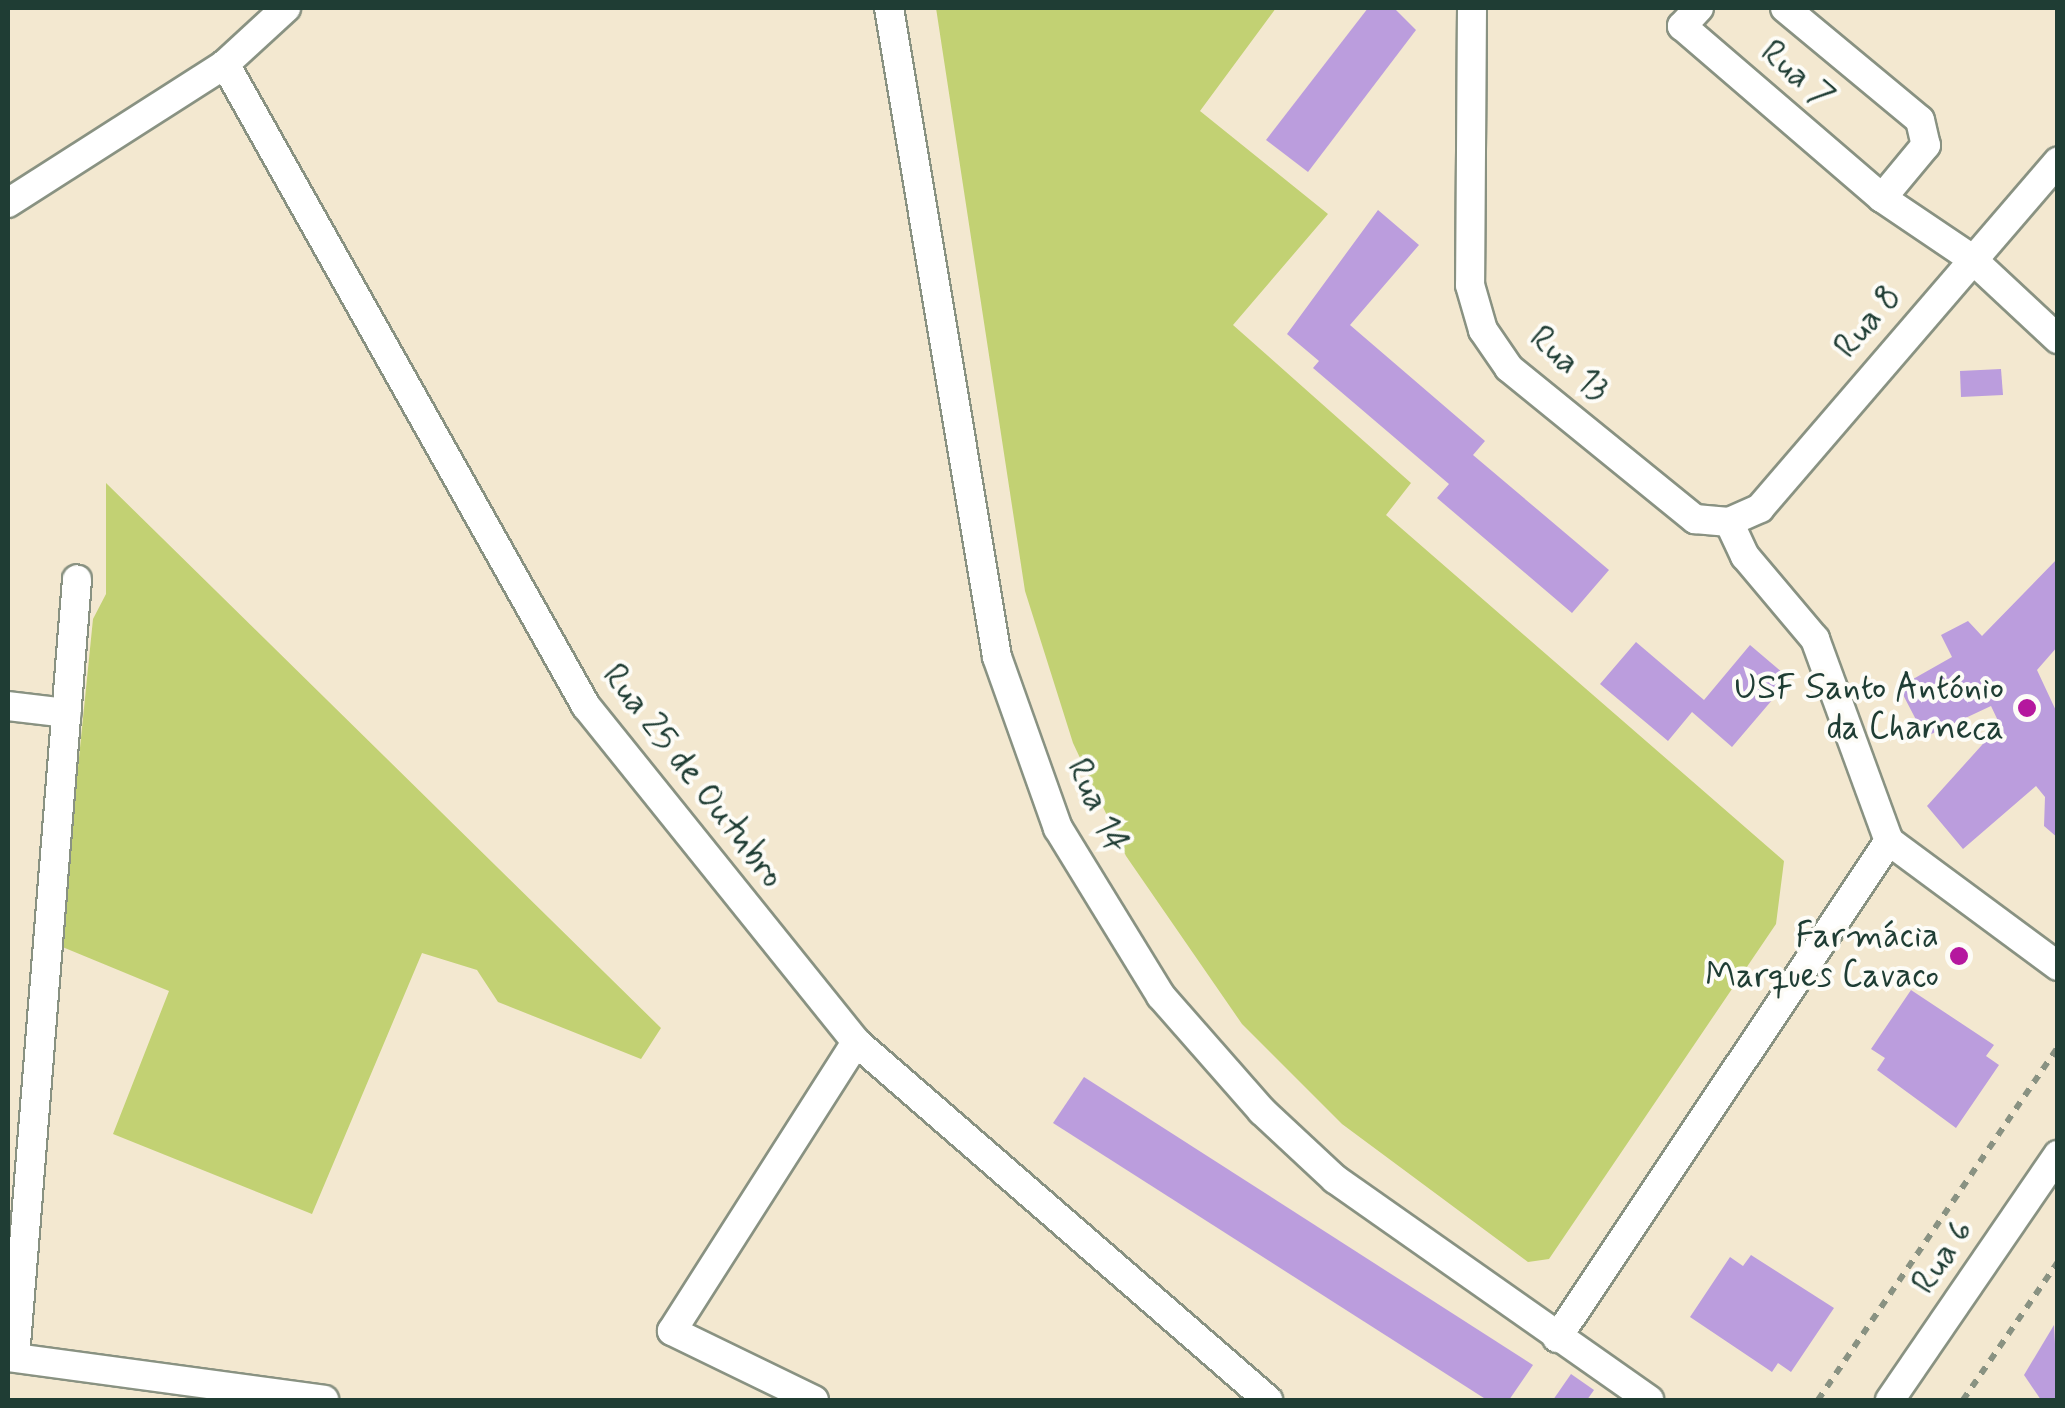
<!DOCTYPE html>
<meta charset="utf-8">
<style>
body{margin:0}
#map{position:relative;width:2065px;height:1408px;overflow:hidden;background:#f3e8d0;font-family:Mynerve,sans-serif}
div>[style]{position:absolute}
.green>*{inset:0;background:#c2d173}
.building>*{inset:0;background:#bb9ddd}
.path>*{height:6px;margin-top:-3px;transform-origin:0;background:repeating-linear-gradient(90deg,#899282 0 8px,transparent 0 16px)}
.roads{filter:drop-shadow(2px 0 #899282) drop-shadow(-2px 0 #899282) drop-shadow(0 2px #899282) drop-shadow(0 -2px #899282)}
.minor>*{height:28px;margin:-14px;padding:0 14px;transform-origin:14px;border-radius:14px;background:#fff}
.dots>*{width:28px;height:28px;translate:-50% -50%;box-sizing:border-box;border:5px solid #fdfcf7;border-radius:50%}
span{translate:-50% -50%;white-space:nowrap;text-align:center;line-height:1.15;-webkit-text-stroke:8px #fdfcf7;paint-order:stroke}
.street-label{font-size:35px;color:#1f3d34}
.poi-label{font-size:35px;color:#1f3d34}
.right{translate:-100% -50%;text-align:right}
.frame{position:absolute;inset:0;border:10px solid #1f3d34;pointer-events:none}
</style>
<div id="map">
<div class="green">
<div style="clip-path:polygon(936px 8px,1276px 8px,1200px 111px,1328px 214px,1233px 325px,1411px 483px,1386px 515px,1784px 861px,1776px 924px,1549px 1259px,1528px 1262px,1342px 1124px,1242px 1024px,1126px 856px,1073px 743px,1025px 591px)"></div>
<div style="clip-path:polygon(106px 483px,661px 1028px,641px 1059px,498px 1002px,477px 970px,422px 953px,312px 1214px,113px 1134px,169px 991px,60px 946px,93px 619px,106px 594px)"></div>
</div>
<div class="building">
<div style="clip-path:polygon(1368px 8px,1394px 8px,1416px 30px,1308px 172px,1266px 140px)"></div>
<div style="clip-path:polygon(1378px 210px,1419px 245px,1350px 325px,1485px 441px,1473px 455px,1609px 570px,1572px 613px,1437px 498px,1449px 484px,1313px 368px,1319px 361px,1287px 334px)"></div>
<div style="clip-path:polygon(2001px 369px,2003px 395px,1961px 397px,1960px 371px)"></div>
<div style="clip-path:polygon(2058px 558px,2058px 646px,2037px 670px,2058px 715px,2058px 838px,2044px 826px,2045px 797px,2036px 786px,1963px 849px,1927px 806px,2000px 725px,1991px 706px,1925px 737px,1899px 687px,1952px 657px,1941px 635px,1968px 621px,1982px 636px)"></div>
<div style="clip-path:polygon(1636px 642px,1704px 700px,1750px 645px,1790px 679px,1732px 747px,1692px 712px,1668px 741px,1600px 684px)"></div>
<div style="clip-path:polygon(1911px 990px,1994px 1045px,1986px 1056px,1999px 1065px,1956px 1128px,1877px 1070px,1885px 1058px,1871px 1049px)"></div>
<div style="clip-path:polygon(1084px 1077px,1533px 1365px,1509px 1400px,1487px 1400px,1053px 1123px)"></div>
<div style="clip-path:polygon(1751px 1255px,1834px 1308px,1791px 1372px,1778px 1363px,1772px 1372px,1690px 1317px,1730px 1257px,1743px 1266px)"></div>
<div style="clip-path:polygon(2054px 1325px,2058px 1400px,2041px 1400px,2024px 1375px)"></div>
<div style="clip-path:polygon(1571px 1374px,1594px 1390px,1587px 1400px,1553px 1400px)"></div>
</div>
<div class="path">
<div style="left:1818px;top:1400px;width:427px;rotate:-55.8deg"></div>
<div style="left:1963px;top:1400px;width:168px;rotate:-55.5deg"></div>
</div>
<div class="roads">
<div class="minor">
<div style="left:889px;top:8px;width:658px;rotate:80.55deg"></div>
<div style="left:997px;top:657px;width:182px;rotate:70.4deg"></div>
<div style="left:1058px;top:828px;width:197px;rotate:58.5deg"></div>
<div style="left:1161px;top:996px;width:153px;rotate:48.7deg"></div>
<div style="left:1262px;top:1111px;width:100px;rotate:43deg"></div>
<div style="left:1335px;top:1179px;width:384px;rotate:35.1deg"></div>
<div style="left:1472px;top:8px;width:277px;rotate:90.4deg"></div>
<div style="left:1470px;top:285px;width:47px;rotate:73.9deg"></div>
<div style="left:1483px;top:330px;width:46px;rotate:55.6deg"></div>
<div style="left:1509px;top:368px;width:240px;rotate:39.1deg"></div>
<div style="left:1695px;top:519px;width:34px;rotate:5deg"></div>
<div style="left:1729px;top:522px;width:34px;rotate:-24deg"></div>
<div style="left:1760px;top:508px;width:457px;rotate:-49.3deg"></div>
<div style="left:1699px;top:8px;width:25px;rotate:133deg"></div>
<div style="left:1682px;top:26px;width:264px;rotate:40.7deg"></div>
<div style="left:1882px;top:198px;width:107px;rotate:34deg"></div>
<div style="left:1971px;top:258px;width:119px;rotate:43deg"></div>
<div style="left:1785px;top:8px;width:175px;rotate:39.7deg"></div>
<div style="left:1920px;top:120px;width:26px;rotate:77deg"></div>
<div style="left:1926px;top:145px;width:69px;rotate:129.7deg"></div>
<div style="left:225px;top:64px;width:737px;rotate:60.65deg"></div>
<div style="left:586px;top:706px;width:431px;rotate:51.2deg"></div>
<div style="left:856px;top:1042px;width:546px;rotate:40.99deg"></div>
<div style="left:8px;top:203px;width:258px;rotate:-32.6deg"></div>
<div style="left:225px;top:64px;width:83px;rotate:-42.6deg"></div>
<div style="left:1729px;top:522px;width:38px;rotate:65deg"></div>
<div style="left:1745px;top:556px;width:109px;rotate:49.9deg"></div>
<div style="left:1815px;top:639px;width:215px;rotate:69.9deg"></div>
<div style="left:1889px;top:841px;width:210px;rotate:36.5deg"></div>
<div style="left:8px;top:706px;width:59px;rotate:6.8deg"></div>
<div style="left:1557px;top:1338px;width:598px;rotate:-56.26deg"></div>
<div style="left:8px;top:1357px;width:319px;rotate:7.7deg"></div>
<div style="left:15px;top:1357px;width:780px;rotate:-85.44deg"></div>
<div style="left:814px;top:1400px;width:158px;rotate:-154.1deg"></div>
<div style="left:672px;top:1331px;width:343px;rotate:-57.5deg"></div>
<div style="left:1890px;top:1400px;width:297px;rotate:-55.6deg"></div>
</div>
</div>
<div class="dots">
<div style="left:2027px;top:708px;background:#b5179e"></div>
<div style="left:1959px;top:956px;background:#b5179e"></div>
</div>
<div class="street-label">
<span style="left:1797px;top:75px;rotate:41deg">Rua 7</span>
<span style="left:1868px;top:322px;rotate:-50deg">Rua 8</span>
<span style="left:1569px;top:364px;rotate:42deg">Rua 13</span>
<span style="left:693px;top:776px;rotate:52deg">Rua 25 de Outubro</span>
<span style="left:1097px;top:806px;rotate:65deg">Rua 14</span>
<span style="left:1943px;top:1257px;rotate:-56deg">Rua 6</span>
</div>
<div class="poi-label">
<span class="right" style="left:2004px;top:708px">USF Santo António<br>da Charneca</span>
<span class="right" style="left:1939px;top:956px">Farmácia<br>Marques Cavaco</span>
</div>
<div class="frame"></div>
</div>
